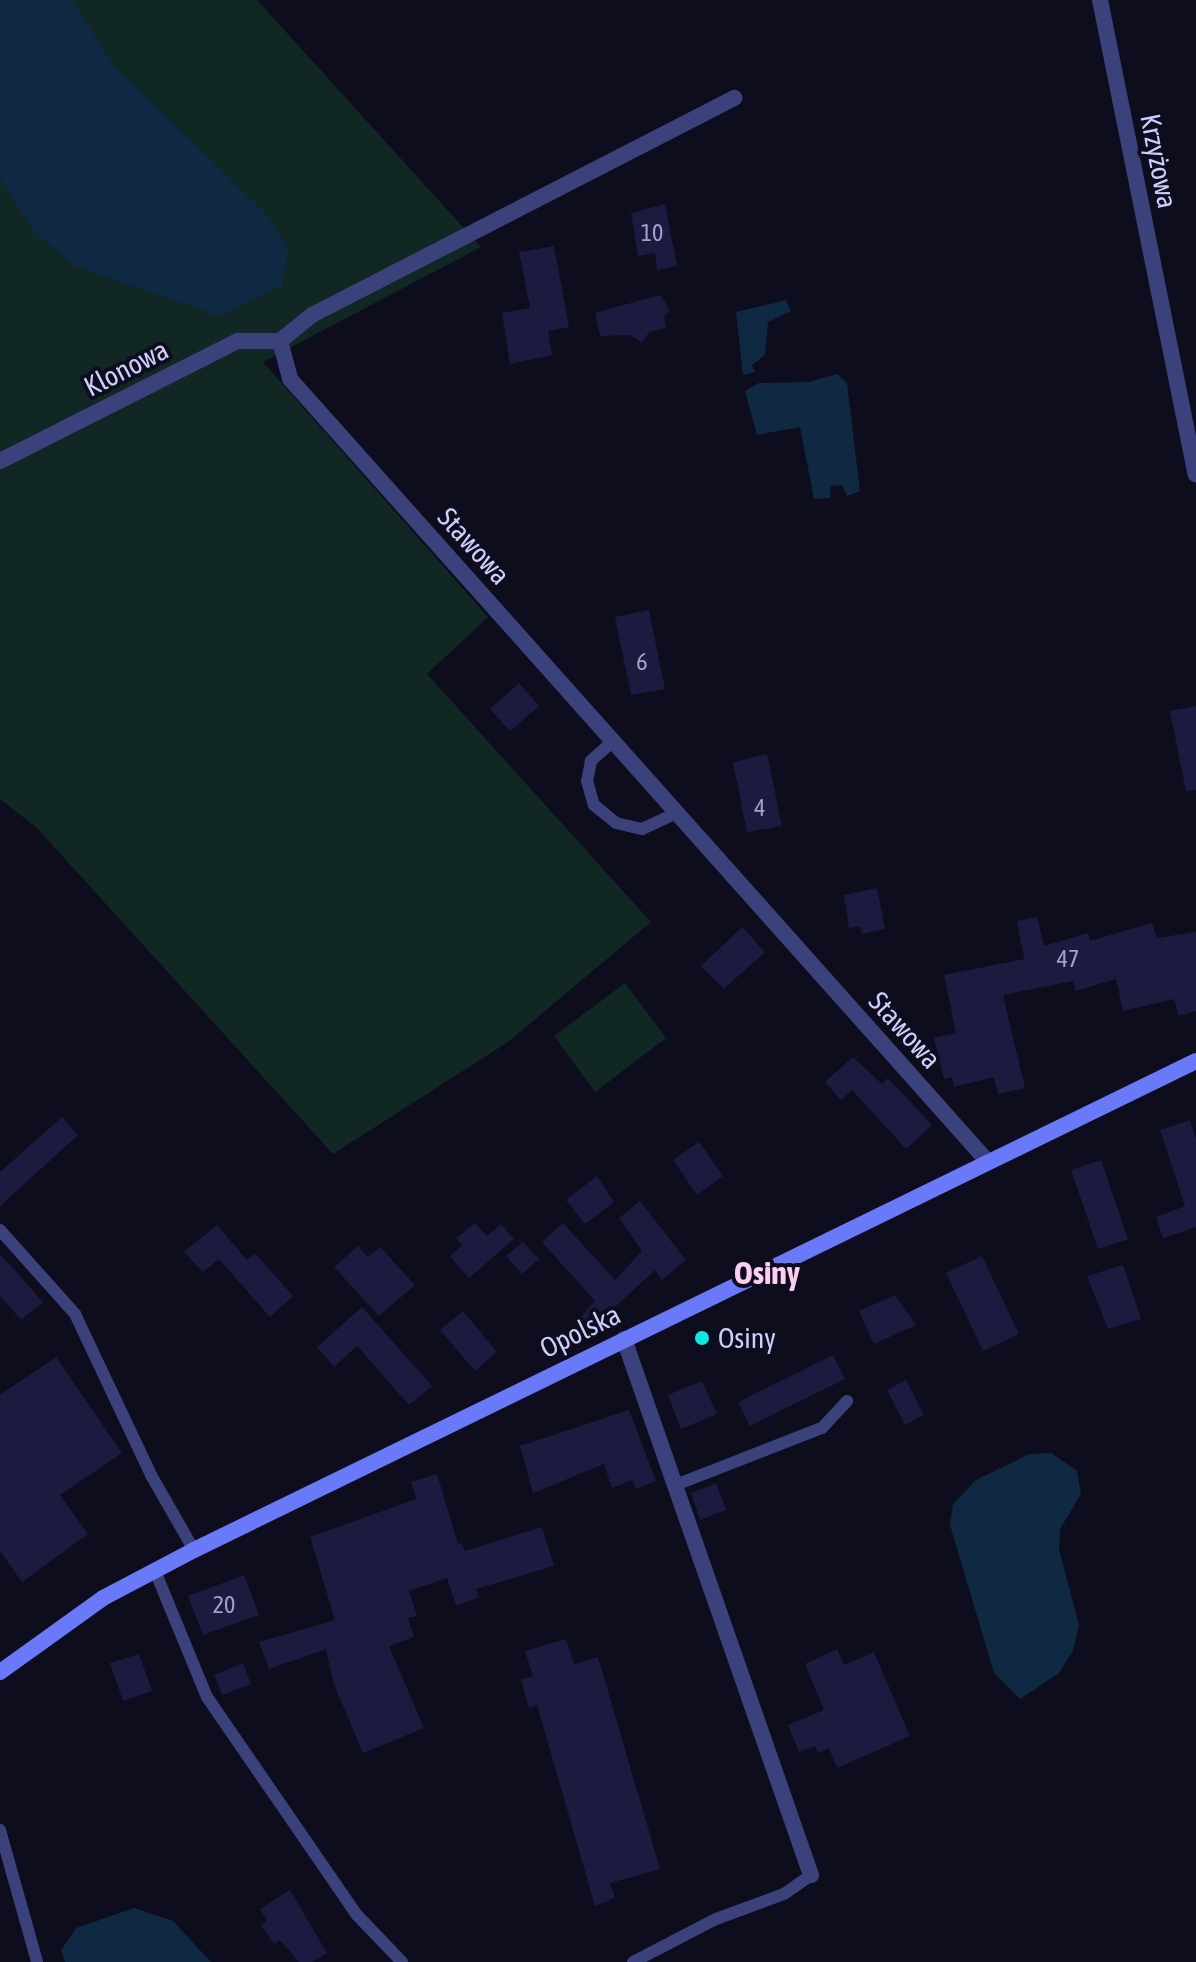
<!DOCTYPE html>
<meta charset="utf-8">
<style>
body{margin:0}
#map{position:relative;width:1196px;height:1962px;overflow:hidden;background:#0e0d1e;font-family:"Asap Condensed",sans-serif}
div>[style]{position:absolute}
.green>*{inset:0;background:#112723}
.water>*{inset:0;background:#0e2941}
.building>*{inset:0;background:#1c1a3e}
.lane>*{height:12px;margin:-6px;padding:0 6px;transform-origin:6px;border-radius:6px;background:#3b417a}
.street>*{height:16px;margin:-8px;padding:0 8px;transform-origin:8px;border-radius:8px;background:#3b417a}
.secondary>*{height:16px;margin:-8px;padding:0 8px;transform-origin:8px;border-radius:8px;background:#6979f7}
.dots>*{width:22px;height:22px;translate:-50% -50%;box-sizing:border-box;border:4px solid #0e0d1e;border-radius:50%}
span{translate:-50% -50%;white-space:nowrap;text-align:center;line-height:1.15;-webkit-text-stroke:8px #0e0d1e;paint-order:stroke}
.number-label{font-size:24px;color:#a1a1cc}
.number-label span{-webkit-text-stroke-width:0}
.street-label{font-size:28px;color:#cdcefc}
.poi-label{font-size:28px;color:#cdcefc}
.left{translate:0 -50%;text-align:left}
.quarter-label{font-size:32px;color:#fccef2;font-weight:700}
</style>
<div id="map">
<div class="green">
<div style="clip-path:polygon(0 0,257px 0,481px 247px,263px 362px,488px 617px,427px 674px,651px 922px,508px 1042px,333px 1154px,37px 828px,0 799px)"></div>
<div style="clip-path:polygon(625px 983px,666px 1038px,595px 1092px,554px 1036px)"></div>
</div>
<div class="water">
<div style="clip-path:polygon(0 0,73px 1px,112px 63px,268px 216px,289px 249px,282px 286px,219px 316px,75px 266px,33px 231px,0 177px)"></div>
<div style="clip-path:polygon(786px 300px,791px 311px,768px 322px,765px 355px,752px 365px,755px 372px,743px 375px,736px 312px)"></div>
<div style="clip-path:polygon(837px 374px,847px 383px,860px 491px,847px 496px,842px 485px,831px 486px,830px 498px,814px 499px,800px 427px,757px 435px,745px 391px,759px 383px,809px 382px)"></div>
<div style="clip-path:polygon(1051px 1453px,1077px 1471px,1081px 1494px,1060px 1529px,1059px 1549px,1079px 1625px,1073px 1651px,1059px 1673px,1020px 1699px,994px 1673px,950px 1525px,953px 1504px,976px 1480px,1029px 1454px)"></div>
<div style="clip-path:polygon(134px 1908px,173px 1921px,211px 1962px,65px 1962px,61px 1950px,76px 1928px)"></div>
</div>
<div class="building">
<div style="clip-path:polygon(665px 204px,677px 266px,657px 270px,655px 253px,638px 256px,631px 213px)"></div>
<div style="clip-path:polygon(554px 246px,569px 327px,548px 331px,552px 355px,510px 364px,502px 313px,530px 308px,519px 252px)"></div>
<div style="clip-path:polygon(660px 295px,670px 310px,664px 317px,666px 328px,649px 332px,642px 343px,630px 335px,600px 336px,595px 313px)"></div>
<div style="clip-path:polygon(649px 610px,665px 689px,631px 695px,615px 617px)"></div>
<div style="clip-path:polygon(519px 683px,539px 706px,510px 731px,490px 709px)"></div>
<div style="clip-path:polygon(1196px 706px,1196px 790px,1186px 791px,1170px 711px)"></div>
<div style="clip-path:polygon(767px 754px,782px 826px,747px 832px,733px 762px)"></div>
<div style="clip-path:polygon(877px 888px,885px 929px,862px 934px,860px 926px,849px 928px,844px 895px)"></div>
<div style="clip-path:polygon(1037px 917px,1044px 946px,1088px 933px,1090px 941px,1152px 923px,1157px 938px,1196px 932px,1196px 1011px,1179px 1016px,1174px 999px,1123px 1011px,1116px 979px,1076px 991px,1073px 981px,1003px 995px,1025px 1088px,998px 1094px,994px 1077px,954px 1087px,952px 1077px,944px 1079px,934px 1038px,956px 1033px,944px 975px,1024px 959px,1017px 921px)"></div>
<div style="clip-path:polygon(742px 927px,765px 952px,724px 989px,701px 966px)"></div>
<div style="clip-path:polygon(853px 1057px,882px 1084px,888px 1078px,932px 1125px,906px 1149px,852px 1090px,841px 1100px,825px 1082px)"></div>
<div style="clip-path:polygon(62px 1117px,78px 1135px,0 1206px,0 1172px)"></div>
<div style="clip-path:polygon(1190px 1120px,1196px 1139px,1196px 1227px,1163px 1238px,1156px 1217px,1185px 1206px,1160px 1130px)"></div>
<div style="clip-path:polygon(699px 1142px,723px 1176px,697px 1195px,673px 1160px)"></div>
<div style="clip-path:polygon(1101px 1160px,1128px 1239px,1098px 1249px,1071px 1170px)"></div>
<div style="clip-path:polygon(597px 1176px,614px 1202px,585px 1224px,566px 1200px)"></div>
<div style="clip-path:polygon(640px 1201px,686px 1260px,662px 1280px,655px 1270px,588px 1332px,577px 1321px,595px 1301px,542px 1242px,563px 1223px,615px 1280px,642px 1251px,619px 1218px)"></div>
<div style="clip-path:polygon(475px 1223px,487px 1236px,501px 1224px,514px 1239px,469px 1278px,450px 1256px,462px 1245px,456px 1238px)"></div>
<div style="clip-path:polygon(217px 1225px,247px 1260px,255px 1253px,293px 1296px,270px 1317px,219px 1259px,203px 1272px,184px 1252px)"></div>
<div style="clip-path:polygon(523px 1242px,539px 1259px,522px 1274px,506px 1256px)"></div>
<div style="clip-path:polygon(358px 1246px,368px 1257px,380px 1247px,415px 1285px,379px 1316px,334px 1267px)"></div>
<div style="clip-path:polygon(0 1254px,43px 1302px,21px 1320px,0 1296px)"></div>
<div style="clip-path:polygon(982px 1256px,1019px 1334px,983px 1351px,946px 1273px)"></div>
<div style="clip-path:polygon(1123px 1265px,1141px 1319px,1108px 1329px,1087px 1276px)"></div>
<div style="clip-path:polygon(895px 1295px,916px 1325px,874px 1344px,859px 1311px)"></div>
<div style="clip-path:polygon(362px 1307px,432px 1386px,409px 1405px,357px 1346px,334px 1367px,317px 1347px)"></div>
<div style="clip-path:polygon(463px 1311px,497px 1352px,475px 1371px,440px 1330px)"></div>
<div style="clip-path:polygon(833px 1355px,845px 1379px,750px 1426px,738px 1402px)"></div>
<div style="clip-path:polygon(56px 1357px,122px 1453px,60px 1495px,88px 1534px,22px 1582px,0 1551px,0 1395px)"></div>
<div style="clip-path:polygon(906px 1380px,924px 1415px,905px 1425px,887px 1390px)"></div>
<div style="clip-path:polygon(702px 1381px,717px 1414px,681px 1429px,668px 1395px)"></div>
<div style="clip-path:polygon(629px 1410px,656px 1481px,636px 1489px,632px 1480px,612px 1488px,604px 1464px,533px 1493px,520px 1446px)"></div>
<div style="clip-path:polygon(437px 1474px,458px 1544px,462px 1543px,465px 1551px,542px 1527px,554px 1566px,476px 1589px,479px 1597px,456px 1606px,447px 1578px,409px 1591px,417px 1616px,408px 1618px,414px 1637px,389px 1646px,424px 1728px,363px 1753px,333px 1682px,326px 1649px,269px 1669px,259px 1642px,335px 1620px,310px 1537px,416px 1499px,411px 1482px)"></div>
<div style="clip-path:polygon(716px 1483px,726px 1510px,700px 1520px,691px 1493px)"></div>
<div style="clip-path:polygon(244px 1575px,259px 1615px,203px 1635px,188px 1596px)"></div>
<div style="clip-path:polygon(566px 1639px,574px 1664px,598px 1657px,660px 1869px,610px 1883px,615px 1898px,595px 1906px,537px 1705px,529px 1708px,521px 1679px,533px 1676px,525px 1651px)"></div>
<div style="clip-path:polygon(837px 1649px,844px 1665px,874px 1652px,910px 1736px,837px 1768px,829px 1748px,818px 1753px,815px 1746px,799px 1752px,788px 1725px,824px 1710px,805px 1664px)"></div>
<div style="clip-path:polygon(139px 1654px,152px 1691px,123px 1701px,110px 1663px)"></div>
<div style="clip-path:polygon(243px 1663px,251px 1684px,222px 1695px,214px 1675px)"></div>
<div style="clip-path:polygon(290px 1890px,327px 1953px,312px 1962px,299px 1962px,280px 1940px,274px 1944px,261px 1925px,267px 1920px,260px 1909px)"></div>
</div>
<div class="lane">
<div style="left:613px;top:741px;width:30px;rotate:138deg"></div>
<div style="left:591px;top:761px;width:20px;rotate:101deg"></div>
<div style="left:587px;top:781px;width:25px;rotate:74deg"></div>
<div style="left:594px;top:805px;width:28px;rotate:39deg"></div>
<div style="left:616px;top:823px;width:27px;rotate:13deg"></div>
<div style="left:642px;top:829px;width:38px;rotate:-25deg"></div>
<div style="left:0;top:1230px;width:113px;rotate:48.2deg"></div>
<div style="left:75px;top:1314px;width:178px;rotate:64.7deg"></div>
<div style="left:151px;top:1475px;width:86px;rotate:60.2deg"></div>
<div style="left:678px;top:1484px;width:155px;rotate:-21.3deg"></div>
<div style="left:822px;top:1428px;width:37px;rotate:-47deg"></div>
<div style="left:155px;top:1571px;width:136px;rotate:67.6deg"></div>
<div style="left:207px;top:1697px;width:265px;rotate:55.5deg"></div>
<div style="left:357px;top:1915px;width:65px;rotate:46.2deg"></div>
<div style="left:0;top:1830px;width:137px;rotate:74.3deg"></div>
<div style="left:633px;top:1962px;width:93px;rotate:-27.4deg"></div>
<div style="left:716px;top:1919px;width:72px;rotate:-20.2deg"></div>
<div style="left:784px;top:1894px;width:33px;rotate:-35deg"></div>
</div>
<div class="street">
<div style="left:1100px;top:0;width:484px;rotate:78.6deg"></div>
<div style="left:280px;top:341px;width:39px;rotate:75deg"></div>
<div style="left:290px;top:379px;width:1049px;rotate:48.28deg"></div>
<div style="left:280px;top:341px;width:41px;rotate:-39.1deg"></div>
<div style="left:312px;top:315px;width:475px;rotate:-27.2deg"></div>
<div style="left:0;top:461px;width:267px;rotate:-26.8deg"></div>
<div style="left:238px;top:341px;width:42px"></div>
<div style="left:624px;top:1339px;width:568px;rotate:70.77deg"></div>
</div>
<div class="secondary">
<div style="left:0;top:1672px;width:127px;rotate:-35.7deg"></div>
<div style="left:103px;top:1598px;width:103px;rotate:-27.8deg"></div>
<div style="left:194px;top:1550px;width:1115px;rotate:-26.01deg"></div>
</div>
<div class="dots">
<div style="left:702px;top:1338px;background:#0de8e0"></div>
</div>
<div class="number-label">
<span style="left:652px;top:233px">10</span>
<span style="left:642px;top:662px">6</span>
<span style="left:760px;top:808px">4</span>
<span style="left:1068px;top:959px">47</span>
<span style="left:224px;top:1605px">20</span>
</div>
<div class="street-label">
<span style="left:1159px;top:161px;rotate:79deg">Krzyżowa</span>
<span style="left:126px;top:368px;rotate:-27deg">Klonowa</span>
<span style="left:474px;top:546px;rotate:48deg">Stawowa</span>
<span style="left:905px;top:1030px;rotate:48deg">Stawowa</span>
<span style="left:580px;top:1331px;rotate:-26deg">Opolska</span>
</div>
<div class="poi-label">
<span class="left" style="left:718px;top:1338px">Osiny</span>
</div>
<div class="quarter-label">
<span style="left:767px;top:1273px">Osiny</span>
</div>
</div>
